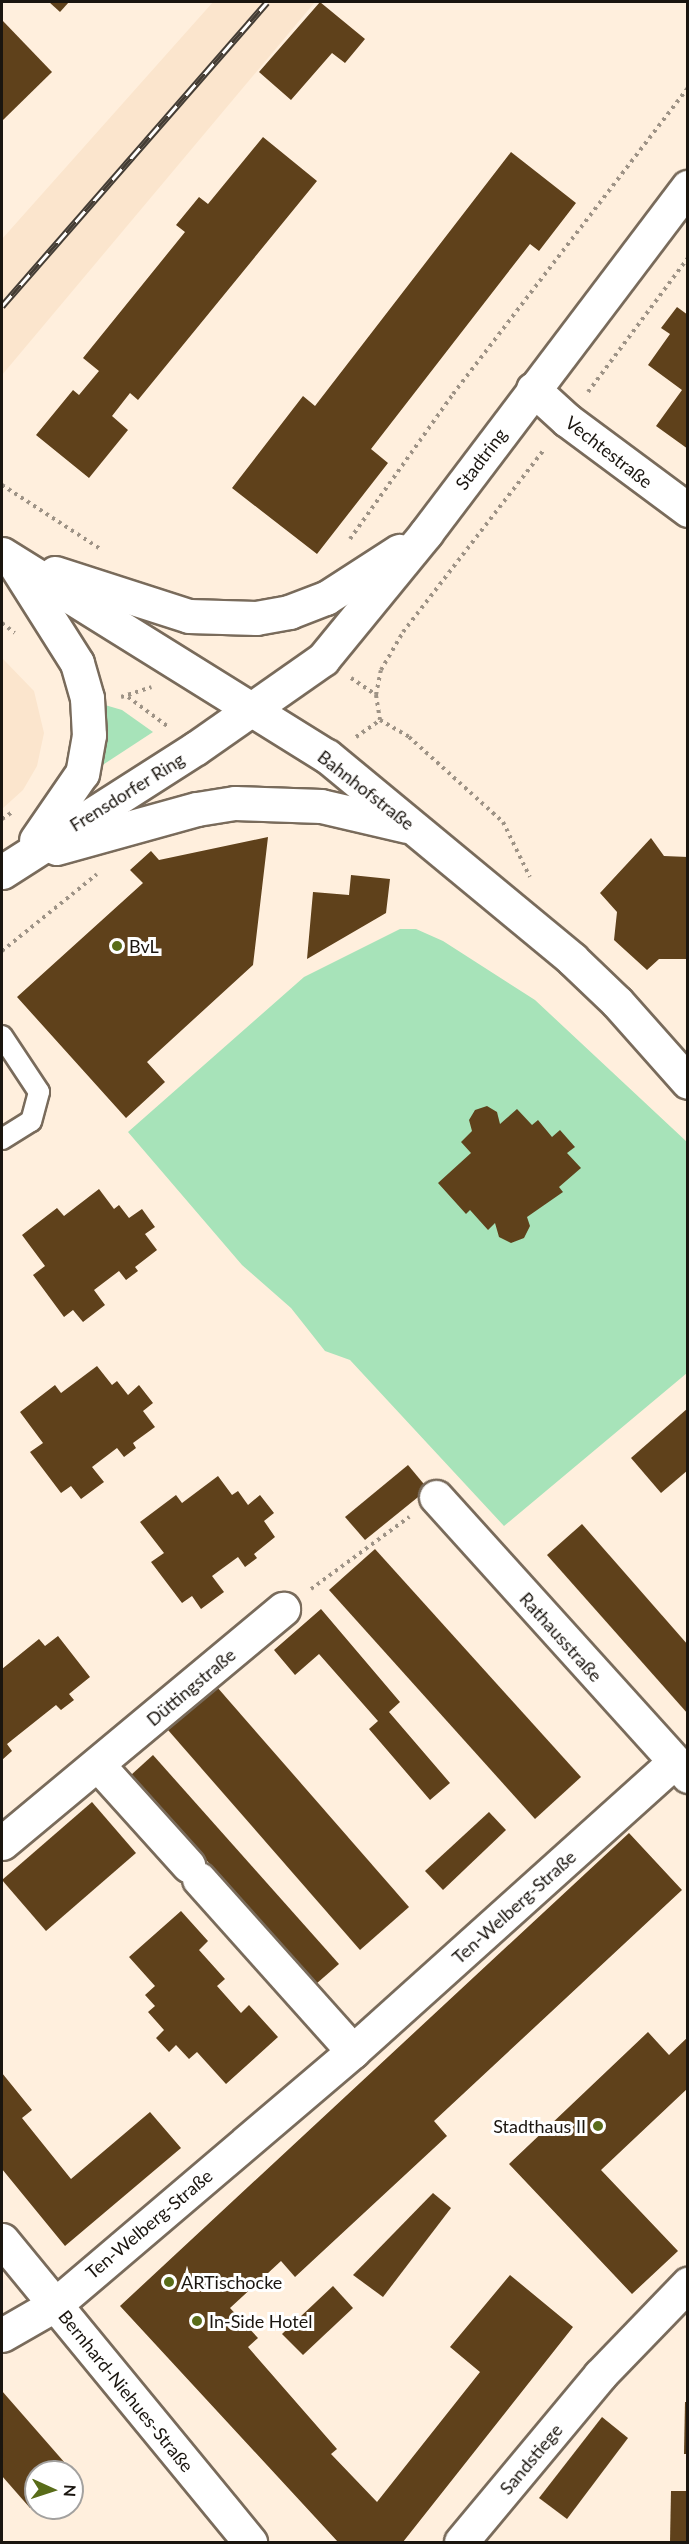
<!DOCTYPE html>
<meta charset="utf-8">
<style>
body{margin:0}
#map{position:relative;width:689px;height:2544px;overflow:hidden;background:#ffefdd;font-family:Lato,sans-serif}
div>[style]{position:absolute}
.built>*{inset:0;background:#fbe5cd}
.green>*{inset:0;background:#a7e3b9}
.building>*{inset:0;background:#5f411b}
.path>*{height:4px;margin-top:-2px;transform-origin:0;background:repeating-linear-gradient(90deg,#9e9386 0 3px,transparent 0 7.5px)}
.roads{filter:drop-shadow(2px 0 #796b5b) drop-shadow(-2px 0 #796b5b) drop-shadow(0 2px #796b5b) drop-shadow(0 -2px #796b5b)}
.lane>*{height:20px;margin:-10px;padding:0 10px;transform-origin:10px;border-radius:10px;background:#fff}
.street>*{height:33px;margin:-16.5px;padding:0 16.5px;transform-origin:16.5px;border-radius:16.5px;background:#fff}
.secondary>*{height:33px;margin:-16.5px;padding:0 16.5px;transform-origin:16.5px;border-radius:16.5px;background:#fff}
.rail>*{height:7px;margin-top:-3.5px;transform-origin:0;background:repeating-linear-gradient(90deg,#fff 0 14px,#443d35 0 28px);box-sizing:border-box;border-block:2px solid #443d35}
.dots>*{width:16px;height:16px;translate:-50% -50%;box-sizing:border-box;border:3px solid #fff;border-radius:50%}
span{translate:-50% -50%;white-space:nowrap;text-align:center;line-height:1.15;-webkit-text-stroke:6px #fff;paint-order:stroke}
.street-label{font-size:18px;color:#1a150f}
.poi-label{font-size:18px;color:#1a150f}
.left{translate:0 -50%;text-align:left}
.right{translate:-100% -50%;text-align:right}
.frame{position:absolute;inset:0;border:3px solid #1a150f;pointer-events:none}
.north{position:absolute;left:24px;top:2460px;width:60px;height:60px;box-sizing:border-box;background:#fff;border:2px solid #a3a19f;border-radius:50%;rotate:93deg;font-size:16px;font-weight:700;line-height:24px;text-align:center;color:#1a150f}
.north::after{content:'';display:block;margin:auto;width:21px;height:27px;background:#596c19;clip-path:polygon(50% 0,100% 100%,50% 72%,0 100%)}
</style>
<div id="map">
<div class="built">
<div style="clip-path:polygon(213px 2px,315px 2px,2px 375px,2px 239px)"></div>
<div style="clip-path:polygon(2px 658px,34px 691px,44px 733px,37px 766px,23px 790px,2px 809px)"></div>
</div>
<div class="green">
<div style="clip-path:polygon(105px 705px,122px 710px,153px 732px,98px 768px)"></div>
<div style="clip-path:polygon(400px 929px,416px 929px,443px 941px,535px 1000px,687px 1142px,687px 1373px,504px 1526px,350px 1360px,325px 1351px,291px 1308px,242px 1265px,128px 1132px,304px 977px)"></div>
</div>
<div class="building">
<div style="clip-path:polygon(49px 2px,69px 2px,60px 12px)"></div>
<div style="clip-path:polygon(320px 2px,365px 39px,345px 63px,332px 53px,291px 100px,259px 72px)"></div>
<div style="clip-path:polygon(2px 20px,52px 72px,2px 121px)"></div>
<div style="clip-path:polygon(263px 137px,317px 181px,138px 400px,130px 393px,112px 416px,128px 430px,89px 478px,36px 435px,73px 390px,79px 395px,99px 371px,83px 358px,185px 232px,176px 225px,199px 197px,208px 204px)"></div>
<div style="clip-path:polygon(511px 152px,576px 203px,539px 251px,530px 244px,371px 449px,388px 463px,317px 554px,232px 488px,303px 396px,315px 406px)"></div>
<div style="clip-path:polygon(677px 307px,688px 315px,688px 449px,656px 426px,682px 390px,648px 365px,670px 334px,661px 328px)"></div>
<div style="clip-path:polygon(268px 837px,253px 965px,147px 1062px,165px 1082px,126px 1118px,17px 997px,143px 883px,130px 870px,151px 851px,159px 860px)"></div>
<div style="clip-path:polygon(651px 838px,664px 856px,688px 857px,688px 959px,659px 959px,647px 970px,614px 940px,617px 912px,600px 893px)"></div>
<div style="clip-path:polygon(351px 875px,390px 879px,386px 913px,307px 959px,313px 892px,349px 895px)"></div>
<div style="clip-path:polygon(487px 1106px,497px 1112px,500px 1124px,517px 1109px,532px 1125px,538px 1120px,552px 1137px,560px 1130px,575px 1147px,567px 1153px,581px 1168px,559px 1187px,563px 1192px,527px 1217px,530px 1226px,524px 1238px,511px 1243px,499px 1237px,495px 1223px,488px 1230px,470px 1210px,466px 1214px,438px 1183px,471px 1153px,461px 1142px,472px 1131px,469px 1120px,475px 1110px)"></div>
<div style="clip-path:polygon(99px 1189px,114px 1209px,119px 1205px,129px 1218px,142px 1209px,155px 1227px,145px 1234px,157px 1250px,135px 1267px,138px 1271px,126px 1280px,119px 1271px,94px 1290px,105px 1305px,83px 1322px,73px 1310px,64px 1317px,33px 1275px,45px 1266px,22px 1235px,57px 1208px,64px 1216px)"></div>
<div style="clip-path:polygon(97px 1366px,112px 1385px,117px 1381px,128px 1395px,139px 1385px,153px 1403px,143px 1411px,155px 1427px,133px 1443px,136px 1448px,124px 1457px,117px 1448px,92px 1467px,104px 1482px,81px 1499px,71px 1486px,61px 1493px,30px 1452px,43px 1443px,20px 1412px,55px 1385px,61px 1393px)"></div>
<div style="clip-path:polygon(688px 1408px,688px 1470px,661px 1493px,631px 1458px)"></div>
<div style="clip-path:polygon(408px 1465px,428px 1489px,365px 1540px,345px 1517px)"></div>
<div style="clip-path:polygon(218px 1476px,232px 1495px,238px 1491px,248px 1505px,260px 1495px,274px 1513px,264px 1521px,275px 1537px,254px 1554px,257px 1558px,245px 1567px,238px 1557px,212px 1576px,224px 1592px,201px 1609px,192px 1596px,182px 1603px,151px 1562px,164px 1553px,140px 1522px,176px 1495px,182px 1503px)"></div>
<div style="clip-path:polygon(582px 1524px,688px 1645px,688px 1714px,547px 1555px)"></div>
<div style="clip-path:polygon(375px 1549px,581px 1777px,535px 1819px,329px 1590px)"></div>
<div style="clip-path:polygon(321px 1609px,400px 1702px,389px 1712px,450px 1783px,430px 1800px,369px 1729px,378px 1721px,319px 1654px,295px 1675px,274px 1650px)"></div>
<div style="clip-path:polygon(58px 1636px,90px 1677px,69px 1694px,74px 1700px,61px 1710px,56px 1705px,7px 1744px,12px 1751px,2px 1760px,2px 1669px,39px 1639px,45px 1646px)"></div>
<div style="clip-path:polygon(217px 1687px,409px 1907px,360px 1950px,168px 1730px)"></div>
<div style="clip-path:polygon(153px 1755px,339px 1964px,316px 1984px,131px 1775px)"></div>
<div style="clip-path:polygon(92px 1802px,136px 1853px,46px 1931px,2px 1880px)"></div>
<div style="clip-path:polygon(489px 1812px,506px 1830px,443px 1890px,425px 1871px)"></div>
<div style="clip-path:polygon(629px 1833px,682px 1890px,434px 2121px,447px 2136px,295px 2277px,281px 2261px,230px 2308px,258px 2338px,248px 2347px,337px 2449px,331px 2454px,377px 2502px,480px 2372px,450px 2347px,510px 2275px,573px 2327px,403px 2542px,338px 2542px,120px 2306px)"></div>
<div style="clip-path:polygon(181px 1911px,208px 1941px,199px 1950px,225px 1979px,217px 1986px,241px 2013px,249px 2005px,278px 2037px,226px 2084px,197px 2052px,189px 2059px,176px 2045px,169px 2052px,156px 2038px,164px 2030px,148px 2012px,155px 2006px,145px 1995px,155px 1986px,129px 1957px)"></div>
<div style="clip-path:polygon(648px 2032px,669px 2055px,688px 2037px,688px 2088px,601px 2170px,678px 2251px,632px 2294px,509px 2164px)"></div>
<div style="clip-path:polygon(2px 2073px,32px 2110px,22px 2118px,71px 2179px,150px 2112px,181px 2148px,65px 2246px,2px 2169px)"></div>
<div style="clip-path:polygon(433px 2193px,451px 2208px,383px 2297px,353px 2275px)"></div>
<div style="clip-path:polygon(333px 2286px,353px 2308px,303px 2355px,282px 2334px)"></div>
<div style="clip-path:polygon(2px 2391px,72px 2471px,36px 2472px,36px 2502px,30px 2508px,2px 2476px)"></div>
<div style="clip-path:polygon(685px 2402px,688px 2402px,688px 2454px,684px 2454px)"></div>
<div style="clip-path:polygon(602px 2417px,628px 2438px,567px 2519px,539px 2498px)"></div>
<div style="clip-path:polygon(671px 2491px,688px 2491px,688px 2542px,670px 2542px)"></div>
</div>
<div class="path">
<div style="left:588px;top:392px;width:167px;rotate:-53.3deg"></div>
<div style="left:2px;top:485px;width:119px;rotate:33deg"></div>
<div style="left:350px;top:539px;width:178px;rotate:-54.6deg"></div>
<div style="left:453px;top:394px;width:386px;rotate:-52.5deg"></div>
<div style="left:2px;top:623px;width:16px;rotate:38deg"></div>
<div style="left:351px;top:678px;width:30px;rotate:34deg"></div>
<div style="left:376px;top:695px;width:25px;rotate:81deg"></div>
<div style="left:376px;top:695px;width:25px;rotate:-79deg"></div>
<div style="left:381px;top:670px;width:44px;rotate:-59.9deg"></div>
<div style="left:403px;top:632px;width:232px;rotate:-52.3deg"></div>
<div style="left:121px;top:697px;width:32px;rotate:-18deg"></div>
<div style="left:128px;top:697px;width:49px;rotate:36.6deg"></div>
<div style="left:380px;top:720px;width:34px;rotate:30deg"></div>
<div style="left:409px;top:737px;width:127px;rotate:42.1deg"></div>
<div style="left:503px;top:822px;width:61px;rotate:63.9deg"></div>
<div style="left:356px;top:737px;width:29px;rotate:-35deg"></div>
<div style="left:2px;top:819px;width:11px;rotate:-34deg"></div>
<div style="left:2px;top:951px;width:122px;rotate:-39deg"></div>
<div style="left:311px;top:1589px;width:122px;rotate:-36.3deg"></div>
</div>
<div class="roads">
<div class="lane">
<div style="left:2px;top:1036px;width:67px;rotate:56.5deg"></div>
<div style="left:39px;top:1092px;width:30px;rotate:105deg"></div>
<div style="left:31px;top:1121px;width:34px;rotate:148deg"></div>
</div>
<div class="street">
<div style="left:533px;top:389px;width:46px;rotate:42.4deg"></div>
<div style="left:567px;top:420px;width:151px;rotate:36.6deg"></div>
<div style="left:436px;top:1497px;width:376px;rotate:47.9deg"></div>
<div style="left:98px;top:1765px;width:135px;rotate:48deg"></div>
<div style="left:2px;top:1843px;width:366px;rotate:-39.8deg"></div>
<div style="left:199px;top:1879px;width:231px;rotate:48.2deg"></div>
<div style="left:2px;top:2240px;width:391px;rotate:50.6deg"></div>
<div style="left:2px;top:2335px;width:62px;rotate:-29.9deg"></div>
<div style="left:56px;top:2304px;width:390px;rotate:-40.4deg"></div>
<div style="left:353px;top:2051px;width:432px;rotate:-42deg"></div>
<div style="left:461px;top:2542px;width:217px;rotate:-50.2deg"></div>
<div style="left:600px;top:2375px;width:127px;rotate:-46deg"></div>
</div>
<div class="secondary">
<div style="left:2px;top:554px;width:383px;rotate:31.9deg"></div>
<div style="left:327px;top:756px;width:318px;rotate:39.6deg"></div>
<div style="left:572px;top:959px;width:62px;rotate:43.7deg"></div>
<div style="left:617px;top:1002px;width:107px;rotate:48.4deg"></div>
<div style="left:17px;top:568px;width:112px;rotate:57.7deg"></div>
<div style="left:77px;top:663px;width:36px;rotate:74deg"></div>
<div style="left:87px;top:698px;width:37px;rotate:87deg"></div>
<div style="left:89px;top:735px;width:39px;rotate:100deg"></div>
<div style="left:82px;top:773px;width:81px;rotate:124.5deg"></div>
<div style="left:55px;top:573px;width:141px;rotate:17.8deg"></div>
<div style="left:189px;top:616px;width:67px;rotate:1.7deg"></div>
<div style="left:256px;top:618px;width:34px;rotate:-10deg"></div>
<div style="left:289px;top:612px;width:40px;rotate:-21deg"></div>
<div style="left:326px;top:598px;width:87px;rotate:-32.8deg"></div>
<div style="left:56px;top:848px;width:146px;rotate:-15.5deg"></div>
<div style="left:197px;top:809px;width:38px;rotate:-9deg"></div>
<div style="left:235px;top:803px;width:86px;rotate:2deg"></div>
<div style="left:321px;top:806px;width:88px;rotate:13.1deg"></div>
<div style="left:2px;top:872px;width:230px;rotate:-32.6deg"></div>
<div style="left:196px;top:748px;width:155px;rotate:-35deg"></div>
<div style="left:323px;top:659px;width:163px;rotate:-50.7deg"></div>
<div style="left:426px;top:533px;width:434px;rotate:-52.9deg"></div>
</div>
</div>
<div class="rail">
<div style="left:2px;top:306px;width:403px;rotate:-48.9deg"></div>
</div>
<div class="dots">
<div style="left:117px;top:946px;background:#596c19"></div>
<div style="left:598px;top:2126px;background:#596c19"></div>
<div style="left:169px;top:2282px;background:#596c19"></div>
<div style="left:197px;top:2321px;background:#596c19"></div>
</div>
<div class="street-label">
<span style="left:609px;top:452px;rotate:38deg">Vechtestraße</span>
<span style="left:481px;top:459px;rotate:-53deg">Stadtring</span>
<span style="left:366px;top:790px;rotate:38deg">Bahnhofstraße</span>
<span style="left:127px;top:792px;rotate:-32deg">Frensdorfer Ring</span>
<span style="left:561px;top:1637px;rotate:48deg">Rathausstraße</span>
<span style="left:191px;top:1687px;rotate:-40deg">Düttingstraße</span>
<span style="left:514px;top:1907px;rotate:-42deg">Ten-Welberg-Straße</span>
<span style="left:149px;top:2224px;rotate:-40deg">Ten-Welberg-Straße</span>
<span style="left:126px;top:2391px;rotate:51deg">Bernhard-Niehues-Straße</span>
<span style="left:531px;top:2459px;rotate:-50deg">Sandstiege</span>
</div>
<div class="poi-label">
<span class="left" style="left:129px;top:946px">BvL</span>
<span class="right" style="left:586px;top:2126px">Stadthaus II</span>
<span class="left" style="left:181px;top:2282px">ARTischocke</span>
<span class="left" style="left:209px;top:2321px">In-Side Hotel</span>
</div>
<div class="frame"></div>
<div class="north">N</div>
</div>
